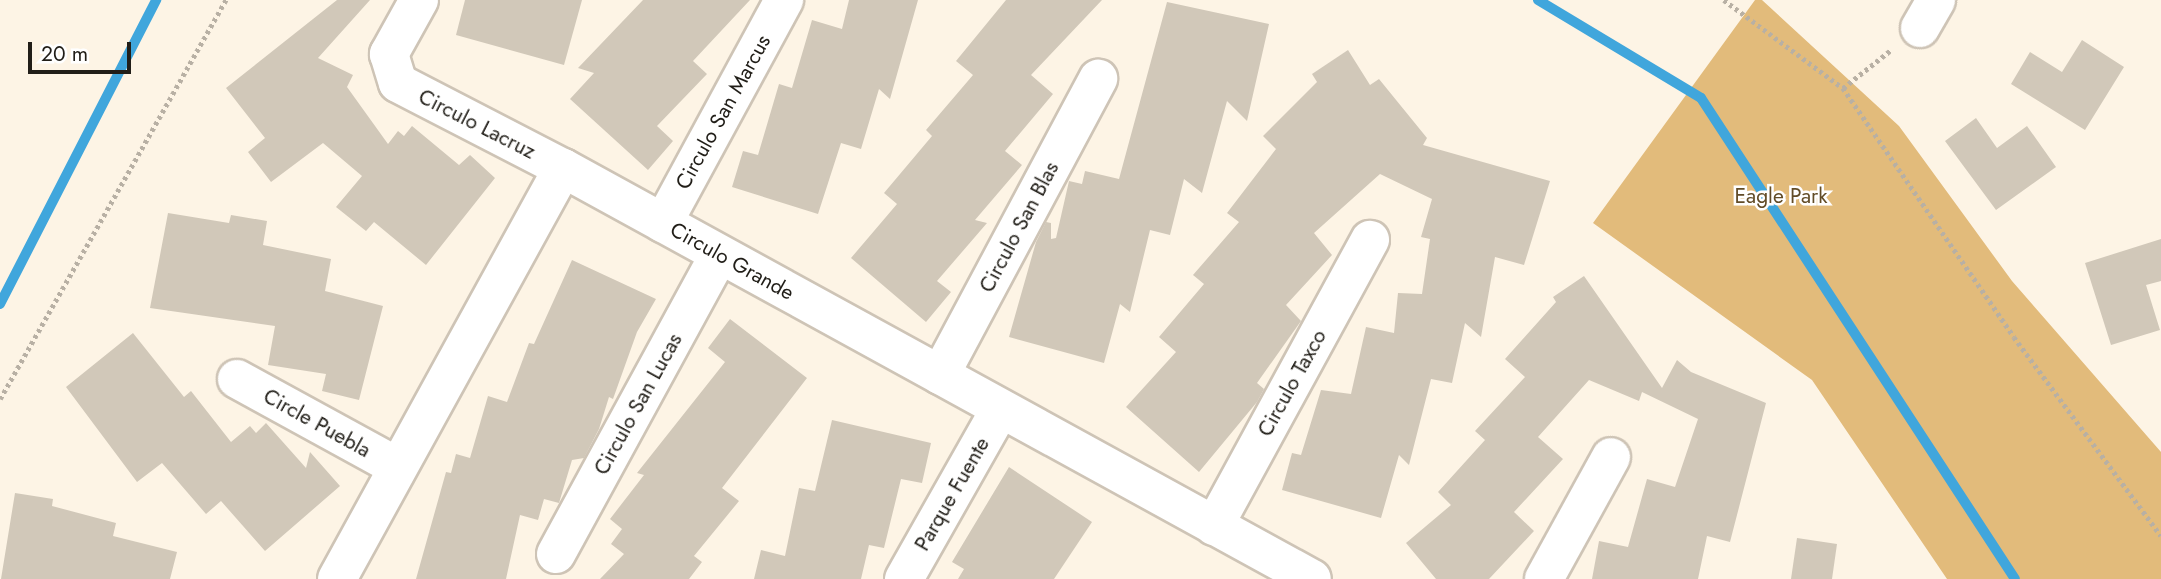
<!DOCTYPE html>
<style>
body{margin:0}
#map{position:relative;width:2161px;height:579px;overflow:hidden;background:#fdf4e5;font-family:Jost,sans-serif}
div>[style]{position:absolute}
.green>*{inset:0;background:#e2bb7b}
.stream>*{height:10px;margin:-5px;padding:0 5px;transform-origin:5px;border-radius:5px;background:#40a6dc}
.building>*{inset:0;background:#d1c8b9}
.path>*{height:4.5px;margin-top:-2.25px;transform-origin:0;background:repeating-linear-gradient(90deg,#b8b0a4 0 3.5px,transparent 0 7px)}
.roads{filter:drop-shadow(2px 0 #cec4b6) drop-shadow(-2px 0 #cec4b6) drop-shadow(0 2px #cec4b6) drop-shadow(0 -2px #cec4b6)}
.minor>*{height:38px;margin:-19px;padding:0 19px;transform-origin:19px;border-radius:19px;background:#fff}
span{translate:-50% -50%;white-space:nowrap;text-align:center;line-height:1.15;-webkit-text-stroke:5px #fff;paint-order:stroke}
.street-label{font-size:21px;color:#211e18}
.park-label{font-size:21px;color:#624c27}
.scale{position:absolute;left:28px;top:42px;width:103px;height:32px;box-sizing:border-box;border:4px solid #211e18;border-top:0;padding-left:9px;font-size:21px;line-height:24px;white-space:nowrap;color:#211e18;-webkit-text-stroke:5px #fff;paint-order:stroke}
</style>
<div id="map">
<div class="green">
<div style="clip-path:polygon(1755px 0,1762px 0,1899px 126px,2012px 281px,2161px 452px,2161px 579px,1947px 579px,1812px 380px,1593px 223px)"></div>
</div>
<div class="stream">
<div style="left:1538px;top:0;width:190px;rotate:31deg"></div>
<div style="left:1701px;top:98px;width:574px;rotate:56.86deg"></div>
<div style="left:0;top:304px;width:342px;rotate:-62.8deg"></div>
</div>
<div class="building">
<div style="clip-path:polygon(337px 0,370px 0,318px 58px,353px 75px,347px 87px,388px 144px,398px 131px,404px 136px,412px 126px,459px 165px,470px 155px,495px 178px,426px 265px,374px 222px,366px 231px,336px 207px,362px 176px,323px 143px,271px 182px,248px 152px,265px 138px,226px 88px)"></div>
<div style="clip-path:polygon(465px 0,582px 0,564px 65px,456px 35px)"></div>
<div style="clip-path:polygon(643px 0,750px 0,693px 61px,707px 74px,657px 126px,673px 141px,648px 170px,570px 99px,594px 73px,578px 68px)"></div>
<div style="clip-path:polygon(849px 0,918px 0,890px 99px,879px 89px,861px 149px,841px 143px,818px 214px,732px 187px,743px 151px,758px 155px,779px 84px,792px 88px,812px 20px,842px 29px)"></div>
<div style="clip-path:polygon(1006px 0,1102px 0,1031px 75px,1053px 94px,1005px 151px,1022px 165px,975px 220px,987px 223px,937px 281px,951px 292px,926px 322px,851px 258px,897px 204px,884px 193px,932px 136px,926px 130px,973px 75px,956px 61px)"></div>
<div style="clip-path:polygon(1167px 2px,1269px 24px,1247px 121px,1227px 101px,1202px 193px,1184px 179px,1170px 235px,1150px 230px,1130px 312px,1120px 304px,1104px 363px,1009px 337px,1036px 242px,1046px 222px,1051px 223px,1051px 239px,1056px 238px,1069px 181px,1082px 184px,1085px 171px,1119px 179px)"></div>
<div style="clip-path:polygon(2082px 40px,2124px 67px,2085px 130px,2011px 84px,2030px 52px,2062px 72px)"></div>
<div style="clip-path:polygon(1348px 50px,1370px 85px,1379px 79px,1427px 138px,1423px 145px,1550px 181px,1524px 265px,1495px 257px,1481px 337px,1465px 323px,1452px 383px,1431px 379px,1409px 465px,1399px 455px,1381px 518px,1282px 490px,1292px 453px,1301px 455px,1321px 390px,1351px 394px,1366px 327px,1394px 333px,1398px 293px,1422px 294px,1430px 239px,1421px 237px,1432px 199px,1380px 174px,1314px 233px,1332px 255px,1286px 305px,1301px 321px,1257px 383px,1264px 389px,1257px 402px,1199px 472px,1126px 407px,1176px 352px,1159px 337px,1204px 284px,1193px 275px,1239px 222px,1227px 213px,1276px 149px,1263px 136px,1317px 82px,1312px 74px)"></div>
<div style="clip-path:polygon(1976px 118px,1997px 148px,2027px 126px,2056px 167px,1996px 210px,1945px 141px)"></div>
<div style="clip-path:polygon(168px 213px,229px 223px,231px 215px,267px 221px,263px 245px,331px 259px,325px 291px,383px 306px,359px 400px,322px 391px,326px 374px,268px 365px,275px 326px,150px 308px)"></div>
<div style="clip-path:polygon(2161px 239px,2161px 281px,2146px 285px,2160px 330px,2111px 345px,2085px 263px)"></div>
<div style="clip-path:polygon(572px 260px,656px 299px,637px 332px,613px 399px,609px 397px,599px 429px,584px 458px,572px 460px,559px 503px,544px 499px,538px 520px,520px 515px,506px 579px,416px 579px,446px 472px,451px 473px,456px 454px,470px 458px,488px 396px,507px 402px,529px 343px,534px 344px)"></div>
<div style="clip-path:polygon(1584px 276px,1662px 388px,1677px 360px,1691px 372px,1766px 403px,1730px 542px,1707px 536px,1698px 579px,1592px 579px,1599px 541px,1628px 547px,1647px 479px,1675px 487px,1698px 419px,1642px 392px,1639px 401px,1589px 380px,1538px 437px,1563px 459px,1514px 512px,1534px 531px,1489px 579px,1436px 579px,1406px 543px,1451px 505px,1438px 492px,1485px 440px,1475px 431px,1525px 377px,1505px 359px,1556px 302px,1553px 297px)"></div>
<div style="clip-path:polygon(730px 319px,807px 378px,722px 488px,739px 501px,694px 556px,702px 562px,689px 579px,600px 579px,624px 554px,611px 544px,622px 529px,610px 519px,644px 475px,637px 473px,725px 362px,708px 348px)"></div>
<div style="clip-path:polygon(133px 333px,184px 397px,191px 391px,231px 442px,250px 426px,256px 433px,266px 423px,306px 468px,310px 452px,340px 486px,265px 551px,221px 501px,206px 514px,162px 463px,137px 482px,66px 387px)"></div>
<div style="clip-path:polygon(832px 420px,931px 443px,922px 483px,901px 479px,884px 548px,869px 545px,861px 579px,754px 579px,761px 550px,785px 556px,799px 488px,815px 491px)"></div>
<div style="clip-path:polygon(1009px 467px,1092px 522px,1054px 579px,958px 579px,964px 569px,952px 562px)"></div>
<div style="clip-path:polygon(15px 493px,53px 499px,52px 506px,116px 523px,113px 536px,177px 552px,170px 579px,1px 579px)"></div>
<div style="clip-path:polygon(1797px 538px,1837px 544px,1832px 579px,1791px 579px)"></div>
</div>
<div class="path">
<div style="left:1724px;top:0;width:148px;rotate:36.5deg"></div>
<div style="left:1843px;top:88px;width:302px;rotate:55.5deg"></div>
<div style="left:2014px;top:337px;width:247px;rotate:53.5deg"></div>
<div style="left:1843px;top:88px;width:61px;rotate:-38.4deg"></div>
<div style="left:0;top:399px;width:459px;rotate:-60.5deg"></div>
</div>
<div class="roads">
<div class="minor">
<div style="left:419px;top:0;width:62px;rotate:119.1deg"></div>
<div style="left:389px;top:54px;width:30px;rotate:73deg"></div>
<div style="left:398px;top:83px;width:186px;rotate:27.3deg"></div>
<div style="left:563px;top:168px;width:854px;rotate:28.75deg"></div>
<div style="left:1920px;top:28px;width:32px;rotate:-60deg"></div>
<div style="left:663px;top:223px;width:254px;rotate:-61.5deg"></div>
<div style="left:940px;top:375px;width:336px;rotate:-61.9deg"></div>
<div style="left:237px;top:379px;width:183px;rotate:28.7deg"></div>
<div style="left:1214px;top:526px;width:326px;rotate:-61.4deg"></div>
<div style="left:556px;top:554px;width:341px;rotate:-61.4deg"></div>
<div style="left:337px;top:579px;width:469px;rotate:-61.2deg"></div>
<div style="left:904px;top:579px;width:195px;rotate:-60.5deg"></div>
<div style="left:1544px;top:579px;width:139px;rotate:-61.2deg"></div>
</div>
</div>
<div class="street-label">
<span style="left:723px;top:112px;rotate:-61deg">Circulo San Marcus</span>
<span style="left:477px;top:124px;rotate:27deg">Circulo Lacruz</span>
<span style="left:1019px;top:227px;rotate:-62deg">Circulo San Blas</span>
<span style="left:732px;top:261px;rotate:29deg">Circulo Grande</span>
<span style="left:1292px;top:383px;rotate:-61deg">Circulo Taxco</span>
<span style="left:638px;top:404px;rotate:-61deg">Circulo San Lucas</span>
<span style="left:317px;top:423px;rotate:29deg">Circle Puebla</span>
<span style="left:952px;top:494px;rotate:-60deg">Parque Fuente</span>
</div>
<div class="park-label">
<span style="left:1781px;top:196px">Eagle Park</span>
</div>
<div class="scale">20 m</div>
</div>
